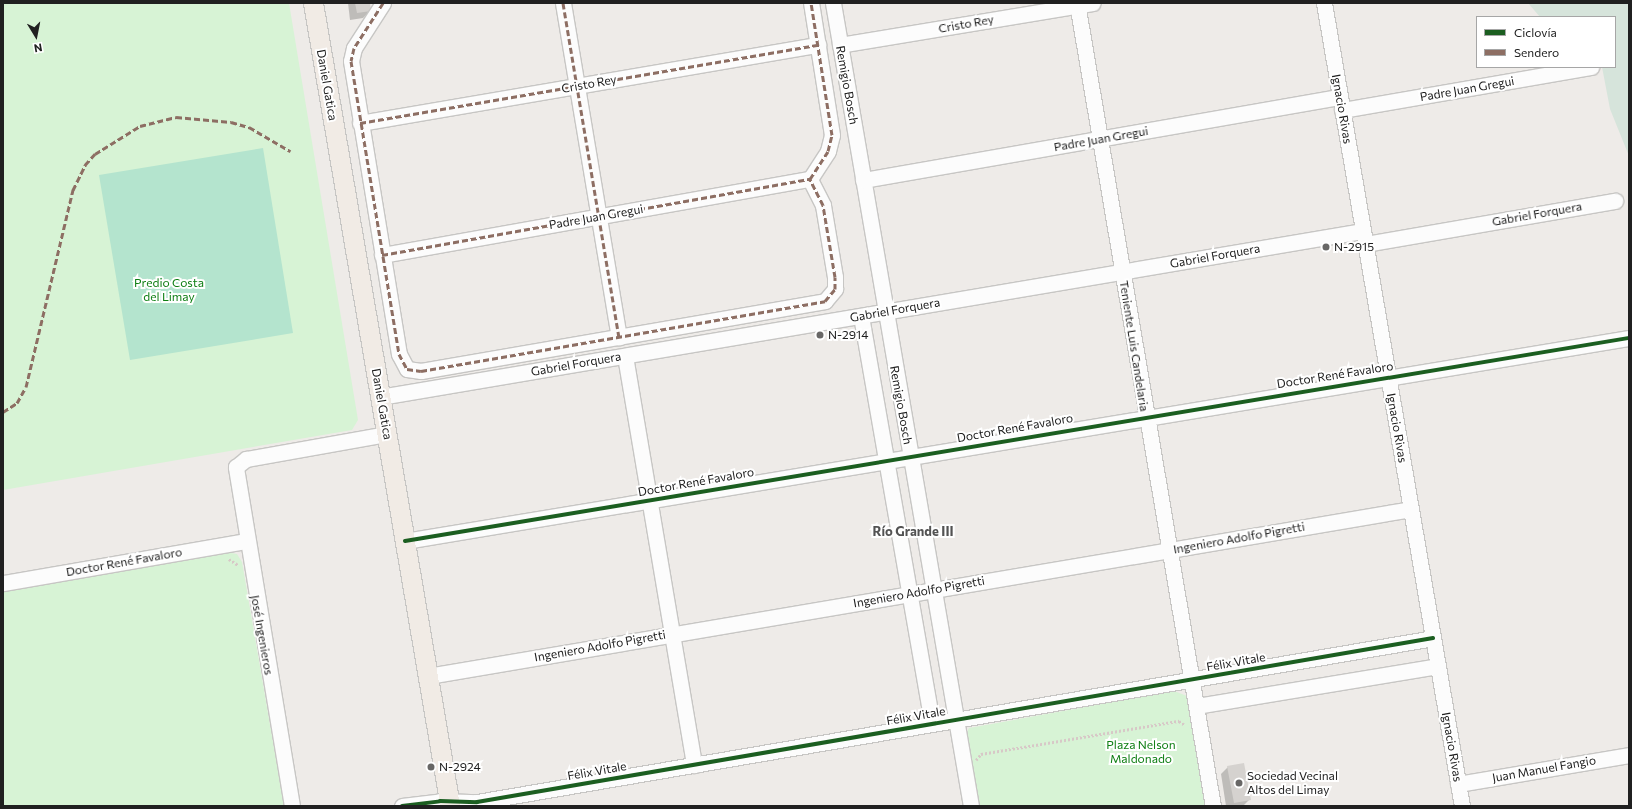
<!DOCTYPE html>
<meta charset="utf-8">
<style>
body{margin:0}
#map{position:relative;width:1632px;height:809px;overflow:hidden;background:#eeebe8;font-family:Commissioner,sans-serif}
div>[style]{position:absolute}
.wetland>*{inset:0;background:#d6e4db}
.park>*{inset:0;background:#d7f3d5}
.pitch>*{inset:0;background:#b4e4ce}
.shadow>*{inset:0;background:#0003}
.building>*{inset:0;background:#d5d2cf}
.path>*{height:2.5px;margin-top:-1.25px;transform-origin:0;background:repeating-linear-gradient(90deg,#d7c8c7 0 2px,transparent 0 4px)}
.roads{filter:drop-shadow(1px 0 #c7c6c4) drop-shadow(-1px 0 #c7c6c4) drop-shadow(0 1px #c7c6c4) drop-shadow(0 -1px #c7c6c4)}
.minor>*{height:15px;margin:-7.5px;padding:0 7.5px;transform-origin:7.5px;border-radius:7.5px;background:#fcfcfc}
.major>*{height:19px;margin:-9.5px;padding:0 9.5px;transform-origin:9.5px;border-radius:9.5px;background:#f1ebe5}
.quiet>*{height:3px;margin-top:-1.5px;transform-origin:0;background:repeating-linear-gradient(90deg,#8d6e63 0 6px,transparent 0 9px)}
.cycleway>*{height:4px;margin:-2px;padding:0 2px;transform-origin:2px;border-radius:2px;background:#1b5e20}
.dots>*{width:11px;height:11px;translate:-50% -50%;box-sizing:border-box;border:2px solid #fff;border-radius:50%}
span{translate:-50% -50%;white-space:nowrap;text-align:center;line-height:1.15;-webkit-text-stroke:4px #fff;paint-order:stroke}
.street-label{font-size:12px;color:#202020}
.poi-label{font-size:12px;color:#202020}
.left{translate:0 -50%;text-align:left}
.park-label{font-size:12px;color:#0d7e12}
.neighbourhood-label{font-size:13px;color:#535353;font-weight:700}
.frame{position:absolute;inset:0;border:4px solid #202020;pointer-events:none}
.legend{position:absolute;left:1476px;top:16px;width:140px;height:52px;box-sizing:border-box;background:#fff;border:1px solid #a6a6a6;margin:0;padding:5px 7px;list-style:none;font-size:12px;color:#202020}
.legend li{display:flex;align-items:center;gap:8px;height:20px}
.legend b{width:20px;border:1px solid #a6a6a6}
.north{position:absolute;left:16px;top:16px;width:40px;height:40px;-webkit-text-stroke:3px #fff;paint-order:stroke;rotate:170deg;font-size:11px;font-weight:700;line-height:16px;text-align:center;color:#202020}
.north::after{content:'';display:block;margin:auto;width:14px;height:18px;background:#202020;clip-path:polygon(50% 0,100% 100%,50% 72%,0 100%)}
</style>
<div id="map">
<div class="wetland">
<div style="clip-path:polygon(1528px 3px,1629px 3px,1629px 156px,1610px 109px,1602px 67px,1615px 67px,1615px 17px,1540px 17px)"></div>
</div>
<div class="park">
<div style="clip-path:polygon(3px 3px,289px 3px,358px 420px,352px 430px,3px 490px)"></div>
<div style="clip-path:polygon(225px 552px,237px 554px,242px 562px,284px 806px,3px 806px,3px 591px)"></div>
<div style="clip-path:polygon(1174px 691px,1187px 696px,1207px 806px,977px 806px,966px 734px,969px 728px)"></div>
</div>
<div class="pitch">
<div style="clip-path:polygon(263px 148px,293px 333px,130px 360px,99px 175px)"></div>
</div>
<div class="shadow">
<div style="clip-path:polygon(348px 3px,369px 3px,370px 11px,363px 18px,350px 20px)"></div>
<div style="clip-path:polygon(1228px 767px,1250px 799px,1243px 806px,1226px 806px,1221px 774px)"></div>
</div>
<div class="building">
<div style="clip-path:polygon(355px 3px,370px 3px,371px 11px,357px 13px)"></div>
<div style="clip-path:polygon(1244px 763px,1251px 800px,1234px 803px,1227px 766px)"></div>
</div>
<div class="path">
<div style="left:229px;top:559px;width:11px;rotate:34deg"></div>
<div style="left:976px;top:760px;width:8px;rotate:-50deg"></div>
<div style="left:981px;top:754px;width:201px;rotate:-9.5deg"></div>
<div style="left:1179px;top:721px;width:7px;rotate:34deg"></div>
</div>
<div class="roads">
<div class="minor">
<div style="left:383px;top:3px;width:54px;rotate:122.8deg"></div>
<div style="left:354px;top:48px;width:13px;rotate:103deg"></div>
<div style="left:351px;top:61px;width:297px;rotate:80.7deg"></div>
<div style="left:399px;top:354px;width:17px;rotate:62deg"></div>
<div style="left:407px;top:369px;width:14px;rotate:8deg"></div>
<div style="left:421px;top:371px;width:410px;rotate:-9.8deg"></div>
<div style="left:825px;top:301px;width:16px;rotate:-50deg"></div>
<div style="left:835px;top:289px;width:12px;rotate:-90deg"></div>
<div style="left:835px;top:277px;width:73px;rotate:-99.5deg"></div>
<div style="left:823px;top:205px;width:29px;rotate:-117deg"></div>
<div style="left:563px;top:3px;width:339px;rotate:80.5deg"></div>
<div style="left:833px;top:3px;width:815px;rotate:80.25deg"></div>
<div style="left:1077px;top:3px;width:814px;rotate:80.39deg"></div>
<div style="left:1324px;top:3px;width:815px;rotate:80.25deg"></div>
<div style="left:840px;top:45px;width:256px;rotate:-9.4deg"></div>
<div style="left:1342px;top:110px;width:253px;rotate:-9.8deg"></div>
<div style="left:360px;top:123px;width:465px;rotate:-9.7deg"></div>
<div style="left:810px;top:179px;width:33px;rotate:-57deg"></div>
<div style="left:828px;top:151px;width:16px;rotate:-76deg"></div>
<div style="left:832px;top:135px;width:134px;rotate:-99deg"></div>
<div style="left:863px;top:180px;width:484px;rotate:-9.9deg"></div>
<div style="left:1365px;top:244px;width:254px;rotate:-9.8deg"></div>
<div style="left:382px;top:255px;width:435px;rotate:-10.1deg"></div>
<div style="left:861px;top:316px;width:414px;rotate:80.1deg"></div>
<div style="left:625px;top:356px;width:415px;rotate:80.4deg"></div>
<div style="left:380px;top:397px;width:997px;rotate:-9.59deg"></div>
<div style="left:405px;top:541px;width:1241px;rotate:-9.42deg"></div>
<div style="left:3px;top:583px;width:247px;rotate:-9.8deg"></div>
<div style="left:428px;top:676px;width:997px;rotate:-9.64deg"></div>
<div style="left:1197px;top:706px;width:244px;rotate:-9.4deg"></div>
<div style="left:1458px;top:784px;width:173px;rotate:-9.6deg"></div>
<div style="left:292px;top:806px;width:344px;rotate:-99.4deg"></div>
<div style="left:236px;top:467px;width:13px;rotate:-39deg"></div>
<div style="left:246px;top:459px;width:143px;rotate:-10.1deg"></div>
<div style="left:402px;top:806px;width:38px;rotate:-7deg"></div>
<div style="left:440px;top:801px;width:37px;rotate:2deg"></div>
<div style="left:477px;top:802px;width:970px;rotate:-9.73deg"></div>
</div>
<div class="major">
<div style="left:313px;top:3px;width:815px;rotate:80.32deg"></div>
</div>
</div>
<div class="quiet">
<div style="left:383px;top:3px;width:54px;rotate:122.8deg"></div>
<div style="left:354px;top:48px;width:13px;rotate:103deg"></div>
<div style="left:351px;top:61px;width:297px;rotate:80.7deg"></div>
<div style="left:399px;top:354px;width:17px;rotate:62deg"></div>
<div style="left:407px;top:369px;width:14px;rotate:8deg"></div>
<div style="left:421px;top:371px;width:410px;rotate:-9.8deg"></div>
<div style="left:825px;top:301px;width:16px;rotate:-50deg"></div>
<div style="left:835px;top:289px;width:12px;rotate:-90deg"></div>
<div style="left:835px;top:277px;width:73px;rotate:-99.5deg"></div>
<div style="left:823px;top:205px;width:29px;rotate:-117deg"></div>
<div style="left:563px;top:3px;width:339px;rotate:80.5deg"></div>
<div style="left:360px;top:123px;width:465px;rotate:-9.7deg"></div>
<div style="left:810px;top:179px;width:33px;rotate:-57deg"></div>
<div style="left:828px;top:151px;width:16px;rotate:-76deg"></div>
<div style="left:832px;top:135px;width:134px;rotate:-99deg"></div>
<div style="left:382px;top:255px;width:435px;rotate:-10.1deg"></div>
<div style="left:3px;top:412px;width:17px;rotate:-33deg"></div>
<div style="left:17px;top:403px;width:18px;rotate:-61deg"></div>
<div style="left:26px;top:387px;width:203px;rotate:-76.6deg"></div>
<div style="left:73px;top:190px;width:28px;rotate:-64deg"></div>
<div style="left:85px;top:165px;width:15px;rotate:-48deg"></div>
<div style="left:95px;top:154px;width:53px;rotate:-31.9deg"></div>
<div style="left:140px;top:126px;width:37px;rotate:-14deg"></div>
<div style="left:176px;top:117px;width:55px;rotate:5.2deg"></div>
<div style="left:231px;top:122px;width:19px;rotate:16deg"></div>
<div style="left:249px;top:127px;width:48px;rotate:30.3deg"></div>
</div>
<div class="cycleway">
<div style="left:405px;top:541px;width:1241px;rotate:-9.42deg"></div>
<div style="left:402px;top:806px;width:38px;rotate:-7deg"></div>
<div style="left:440px;top:801px;width:37px;rotate:2deg"></div>
<div style="left:477px;top:802px;width:970px;rotate:-9.73deg"></div>
</div>
<div class="dots">
<div style="left:1326px;top:247px;background:#686766"></div>
<div style="left:820px;top:335px;background:#686766"></div>
<div style="left:431px;top:767px;background:#686766"></div>
<div style="left:1239px;top:783px;background:#686766"></div>
</div>
<div class="street-label">
<span style="left:966px;top:24px;rotate:-10deg">Cristo Rey</span>
<span style="left:589px;top:84px;rotate:-10deg">Cristo Rey</span>
<span style="left:327px;top:85px;rotate:80deg">Daniel Gatica</span>
<span style="left:847px;top:85px;rotate:80deg">Remigio Bosch</span>
<span style="left:1467px;top:89px;rotate:-10deg">Padre Juan Gregui</span>
<span style="left:1342px;top:109px;rotate:80deg">Ignacio Rivas</span>
<span style="left:1101px;top:139px;rotate:-10deg">Padre Juan Gregui</span>
<span style="left:1537px;top:214px;rotate:-10deg">Gabriel Forquera</span>
<span style="left:596px;top:217px;rotate:-10deg">Padre Juan Gregui</span>
<span style="left:1215px;top:256px;rotate:-10deg">Gabriel Forquera</span>
<span style="left:895px;top:310px;rotate:-10deg">Gabriel Forquera</span>
<span style="left:1134px;top:346px;rotate:81deg">Teniente Luis Candelaria</span>
<span style="left:576px;top:364px;rotate:-10deg">Gabriel Forquera</span>
<span style="left:1335px;top:375px;rotate:-9deg">Doctor René Favaloro</span>
<span style="left:382px;top:404px;rotate:80deg">Daniel Gatica</span>
<span style="left:901px;top:405px;rotate:80deg">Remigio Bosch</span>
<span style="left:1015px;top:428px;rotate:-10deg">Doctor René Favaloro</span>
<span style="left:1397px;top:428px;rotate:80deg">Ignacio Rivas</span>
<span style="left:696px;top:482px;rotate:-10deg">Doctor René Favaloro</span>
<span style="left:1239px;top:538px;rotate:-10deg">Ingeniero Adolfo Pigretti</span>
<span style="left:124px;top:562px;rotate:-10deg">Doctor René Favaloro</span>
<span style="left:919px;top:592px;rotate:-10deg">Ingeniero Adolfo Pigretti</span>
<span style="left:262px;top:635px;rotate:80deg">José Ingenieros</span>
<span style="left:600px;top:646px;rotate:-10deg">Ingeniero Adolfo Pigretti</span>
<span style="left:1236px;top:662px;rotate:-10deg">Félix Vitale</span>
<span style="left:916px;top:716px;rotate:-10deg">Félix Vitale</span>
<span style="left:1452px;top:747px;rotate:80deg">Ignacio Rivas</span>
<span style="left:1544px;top:769px;rotate:-10deg">Juan Manuel Fangio</span>
<span style="left:597px;top:771px;rotate:-10deg">Félix Vitale</span>
</div>
<div class="poi-label">
<span class="left" style="left:1334px;top:247px">N-2915</span>
<span class="left" style="left:828px;top:335px">N-2914</span>
<span class="left" style="left:439px;top:767px">N-2924</span>
<span class="left" style="left:1247px;top:783px">Sociedad Vecinal<br>Altos del Limay</span>
</div>
<div class="park-label">
<span style="left:169px;top:290px">Predio Costa<br>del Limay</span>
<span style="left:1141px;top:752px">Plaza Nelson<br>Maldonado</span>
</div>
<div class="neighbourhood-label">
<span style="left:913px;top:531px">Río Grande III</span>
</div>
<div class="frame"></div>
<ul class="legend">
<li><b style="height:5px;background:#1b5e20"></b>Ciclovía</li>
<li><b style="height:5px;background:#8d6e63"></b>Sendero</li>
</ul>
<div class="north">N</div>
</div>
